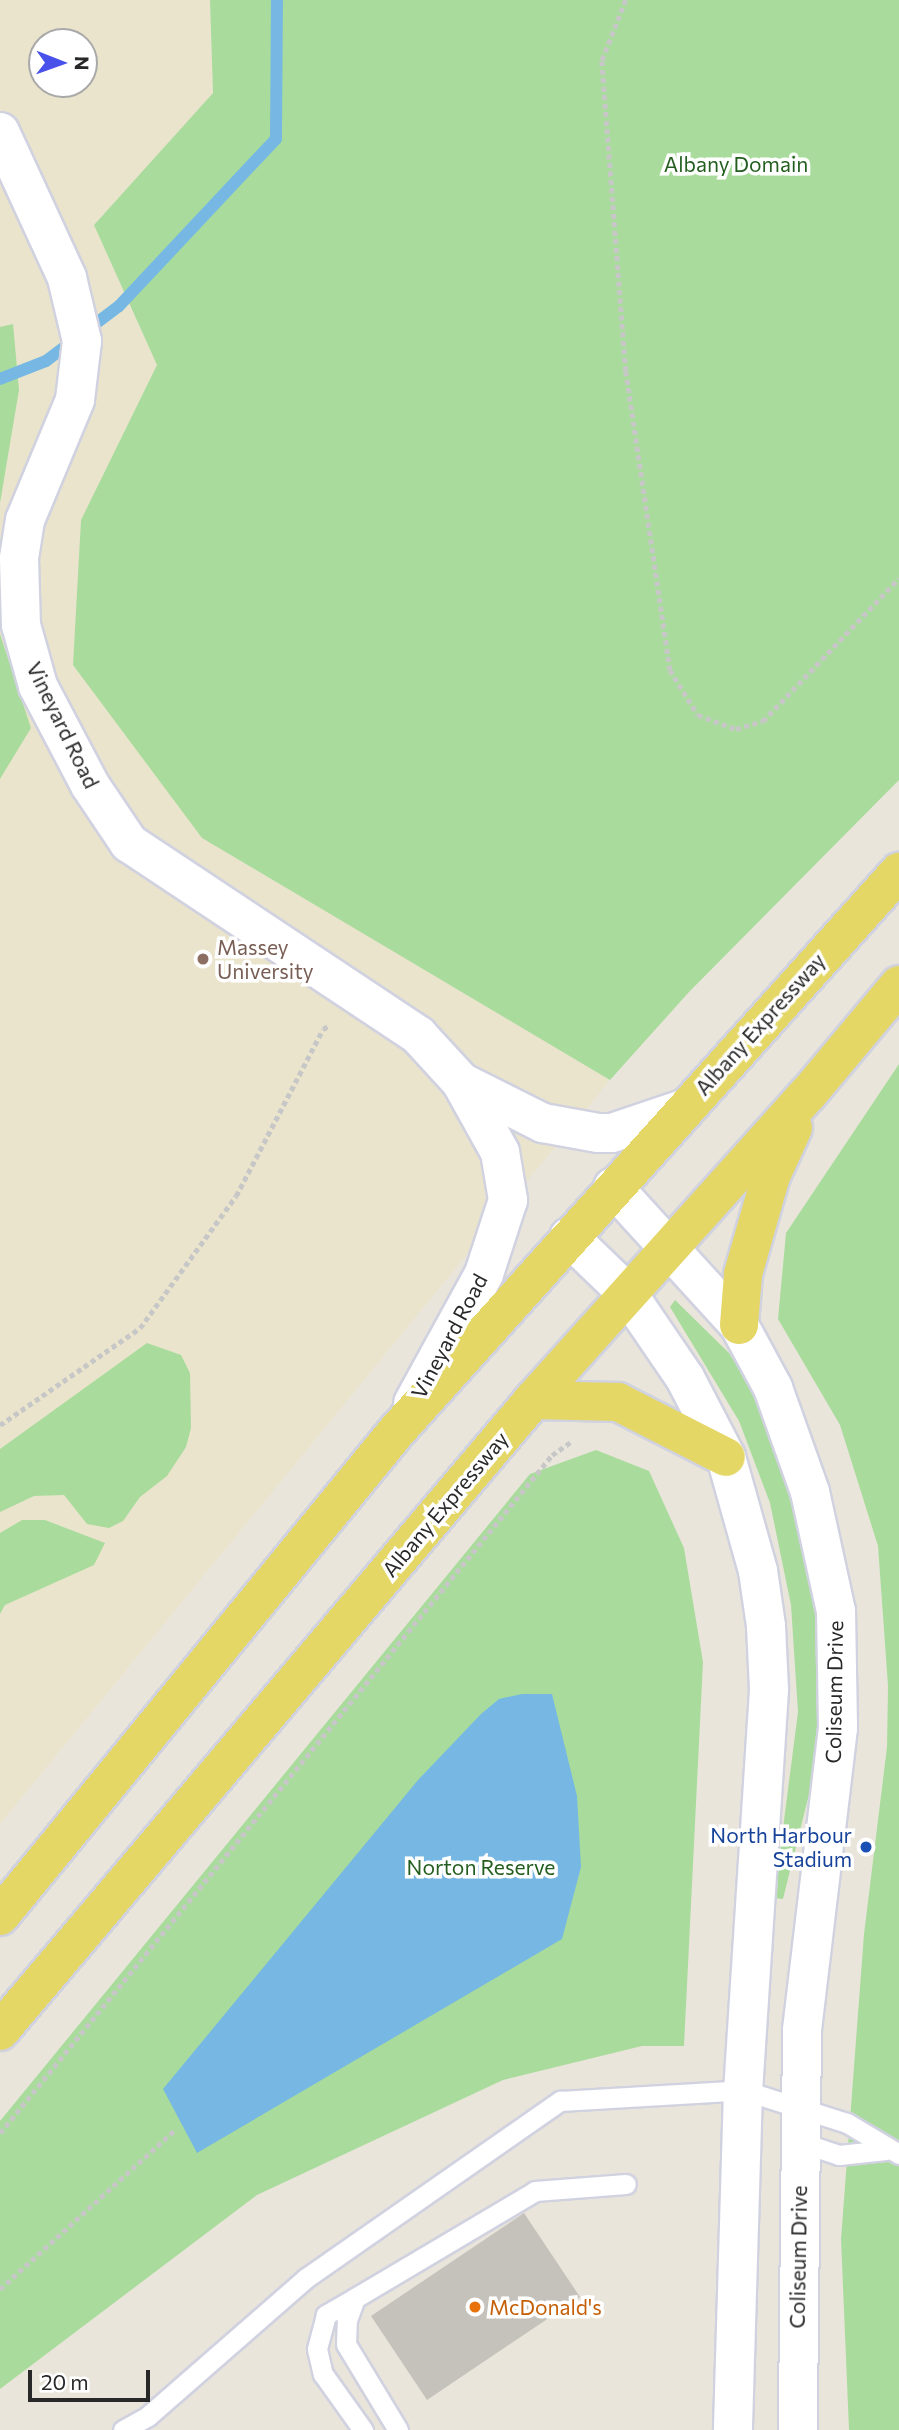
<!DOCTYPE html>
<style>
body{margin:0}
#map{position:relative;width:899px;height:2430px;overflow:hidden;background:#eae5db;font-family:Commissioner,sans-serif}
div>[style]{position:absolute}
.education>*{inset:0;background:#eae4cc}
.green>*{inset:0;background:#a9dc9c}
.water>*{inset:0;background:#76b8e3}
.stream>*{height:12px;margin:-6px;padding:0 6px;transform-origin:6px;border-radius:6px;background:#76b8e3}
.building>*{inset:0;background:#c5c2bb}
.path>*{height:4.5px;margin-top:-2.25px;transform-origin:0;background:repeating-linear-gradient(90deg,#c7c7c7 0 5px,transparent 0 8.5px)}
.roads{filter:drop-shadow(2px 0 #d1d2e0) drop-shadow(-2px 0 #d1d2e0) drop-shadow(0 2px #d1d2e0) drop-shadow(0 -2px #d1d2e0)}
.lane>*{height:19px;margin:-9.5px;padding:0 9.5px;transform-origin:9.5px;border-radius:9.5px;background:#fff}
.street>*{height:38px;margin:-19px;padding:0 19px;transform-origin:19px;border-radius:19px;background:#fff}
.secondary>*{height:38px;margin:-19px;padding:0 19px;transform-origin:19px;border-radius:19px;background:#fff}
.primary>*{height:38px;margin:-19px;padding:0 19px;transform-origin:19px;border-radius:19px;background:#e4d766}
.dots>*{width:19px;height:19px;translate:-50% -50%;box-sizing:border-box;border:4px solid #fff;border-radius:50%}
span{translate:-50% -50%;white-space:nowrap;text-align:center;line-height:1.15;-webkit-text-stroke:7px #fff;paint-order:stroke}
.park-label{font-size:21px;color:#245e1f}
.street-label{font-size:21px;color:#282828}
.education-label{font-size:21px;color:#785e54}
.left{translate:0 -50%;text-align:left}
.transit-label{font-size:21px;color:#164399}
.right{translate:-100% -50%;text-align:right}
.food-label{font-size:21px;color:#c56008}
.north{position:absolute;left:28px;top:28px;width:70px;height:70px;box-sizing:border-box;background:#fff;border:2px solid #a9a9a9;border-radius:50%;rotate:91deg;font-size:19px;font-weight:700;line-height:28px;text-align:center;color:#282828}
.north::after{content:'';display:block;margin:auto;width:24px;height:32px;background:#4852ea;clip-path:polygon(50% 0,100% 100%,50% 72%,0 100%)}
.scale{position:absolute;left:28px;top:2370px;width:122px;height:32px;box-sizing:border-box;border:4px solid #282828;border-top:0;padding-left:9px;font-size:21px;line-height:24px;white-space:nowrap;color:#282828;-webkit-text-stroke:5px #fff;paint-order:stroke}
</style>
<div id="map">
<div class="education">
<div style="clip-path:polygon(evenodd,0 0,210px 0,213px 93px,94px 225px,157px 365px,81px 520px,202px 838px,610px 1080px,0 1824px,0 0,42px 42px,84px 42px,84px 84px,42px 84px,42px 42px)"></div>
</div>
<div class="green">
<div style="clip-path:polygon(210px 0,899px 0,899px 780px,689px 992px,610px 1080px,202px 838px,73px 665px,81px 520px,157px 365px,94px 225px,213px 93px)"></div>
<div style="clip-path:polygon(13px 324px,19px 390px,0 503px,0 327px)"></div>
<div style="clip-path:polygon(0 634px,31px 728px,0 779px)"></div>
<div style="clip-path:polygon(899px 1064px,899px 2430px,849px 2430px,841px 2239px,864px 1934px,887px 1747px,888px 1686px,878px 1546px,840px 1425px,778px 1319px,786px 1233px)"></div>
<div style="clip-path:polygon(675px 1300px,729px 1353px,753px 1391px,787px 1475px,816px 1573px,821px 1746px,783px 1899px,774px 1898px,798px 1712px,791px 1605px,770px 1503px,739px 1421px,670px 1307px)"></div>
<div style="clip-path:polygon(147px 1343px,181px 1355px,190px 1373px,191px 1428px,186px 1447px,167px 1476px,140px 1497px,123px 1521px,109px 1528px,87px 1524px,64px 1495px,34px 1496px,0 1512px,0 1449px)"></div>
<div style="clip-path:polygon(596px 1450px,649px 1471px,684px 1548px,703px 1662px,684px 2046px,642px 2046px,503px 2080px,257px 2195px,0 2389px,0 2121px,530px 1474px)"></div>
<div style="clip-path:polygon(22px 1520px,45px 1520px,105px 1543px,94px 1565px,5px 1605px,0 1614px,0 1533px)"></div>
</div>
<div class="water">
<div style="clip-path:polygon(522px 1694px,552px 1694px,577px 1796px,581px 1867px,562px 1939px,197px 2153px,163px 2089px,418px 1780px,481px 1714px,499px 1699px)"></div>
</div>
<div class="stream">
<div style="left:0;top:379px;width:49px;rotate:-21.4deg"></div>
<div style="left:46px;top:361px;width:91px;rotate:-37deg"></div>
<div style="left:119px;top:306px;width:229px;rotate:-46.8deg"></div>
<div style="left:276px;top:139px;width:139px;rotate:-89.6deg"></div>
</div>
<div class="building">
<div style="clip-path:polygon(524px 2213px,580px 2297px,427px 2400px,371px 2316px)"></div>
</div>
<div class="path">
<div style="left:626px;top:0;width:66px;rotate:111.5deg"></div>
<div style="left:602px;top:61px;width:311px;rotate:85.6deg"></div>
<div style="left:626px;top:371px;width:302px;rotate:81.6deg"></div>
<div style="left:670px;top:670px;width:53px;rotate:58.1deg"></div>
<div style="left:698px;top:715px;width:40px;rotate:20.2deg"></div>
<div style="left:736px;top:729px;width:28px;rotate:-17deg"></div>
<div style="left:763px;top:721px;width:197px;rotate:-46.4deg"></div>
<div style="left:0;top:1425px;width:170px;rotate:-34.7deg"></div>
<div style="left:140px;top:1328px;width:163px;rotate:-54deg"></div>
<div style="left:236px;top:1196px;width:188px;rotate:-62.5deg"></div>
<div style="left:323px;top:1029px;width:8px;rotate:-30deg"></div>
<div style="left:0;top:2133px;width:874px;rotate:-50.85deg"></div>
<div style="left:552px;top:1455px;width:24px;rotate:-35deg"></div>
<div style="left:0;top:2289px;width:238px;rotate:-42.3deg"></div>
</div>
<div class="roads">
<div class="lane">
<div style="left:800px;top:2142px;width:41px;rotate:18.4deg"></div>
<div style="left:839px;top:2155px;width:47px;rotate:-6.1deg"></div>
<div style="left:355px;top:2298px;width:34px;rotate:150deg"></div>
<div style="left:326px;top:2315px;width:35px;rotate:105deg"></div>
<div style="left:317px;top:2349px;width:26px;rotate:77deg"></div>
<div style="left:323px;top:2374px;width:69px;rotate:54.5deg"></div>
<div style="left:123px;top:2430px;width:29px;rotate:-29deg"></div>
<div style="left:148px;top:2416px;width:210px;rotate:-41.1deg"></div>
<div style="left:306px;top:2278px;width:310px;rotate:-34.9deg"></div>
<div style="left:560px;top:2101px;width:183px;rotate:-3.4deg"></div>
<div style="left:743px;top:2090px;width:109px;rotate:17.6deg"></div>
<div style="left:847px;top:2123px;width:61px;rotate:30.8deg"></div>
<div style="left:398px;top:2430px;width:100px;rotate:-121.2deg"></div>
<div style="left:346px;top:2344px;width:24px;rotate:-88deg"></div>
<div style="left:347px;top:2320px;width:23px;rotate:-70deg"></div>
<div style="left:355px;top:2298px;width:209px;rotate:-30.7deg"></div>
<div style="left:535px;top:2191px;width:91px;rotate:-4.4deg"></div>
</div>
<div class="street">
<div style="left:0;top:132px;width:161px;rotate:65.3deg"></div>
<div style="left:67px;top:278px;width:65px;rotate:76.6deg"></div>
<div style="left:82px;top:341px;width:59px;rotate:96.8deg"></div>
<div style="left:75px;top:400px;width:130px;rotate:112.6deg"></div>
<div style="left:25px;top:520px;width:39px;rotate:99deg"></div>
<div style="left:19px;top:559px;width:66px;rotate:88.3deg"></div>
<div style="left:21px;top:625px;width:63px;rotate:74.4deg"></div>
<div style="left:38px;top:686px;width:112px;rotate:62.3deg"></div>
<div style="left:90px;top:785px;width:70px;rotate:56.1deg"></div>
<div style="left:129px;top:843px;width:347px;rotate:33.6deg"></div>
<div style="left:418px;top:1035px;width:64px;rotate:47.5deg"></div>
<div style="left:461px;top:1082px;width:80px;rotate:60.9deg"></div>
<div style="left:500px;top:1152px;width:49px;rotate:80.5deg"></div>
<div style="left:508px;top:1200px;width:78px;rotate:108deg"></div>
<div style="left:484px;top:1274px;width:147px;rotate:118.8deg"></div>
<div style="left:461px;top:1082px;width:92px;rotate:26.6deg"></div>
<div style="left:543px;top:1123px;width:56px;rotate:10.3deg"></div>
<div style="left:598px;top:1133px;width:14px"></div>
<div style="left:612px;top:1133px;width:75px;rotate:-18.7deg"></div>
</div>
<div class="secondary">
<div style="left:613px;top:1187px;width:187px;rotate:47.6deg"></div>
<div style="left:739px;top:1325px;width:72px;rotate:61.6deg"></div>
<div style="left:773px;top:1388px;width:110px;rotate:70.4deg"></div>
<div style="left:810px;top:1492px;width:122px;rotate:77.7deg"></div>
<div style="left:836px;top:1611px;width:117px;rotate:89deg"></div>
<div style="left:838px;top:1728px;width:304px;rotate:96.8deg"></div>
<div style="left:802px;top:2030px;width:400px;rotate:90.6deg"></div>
<div style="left:569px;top:1237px;width:81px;rotate:44deg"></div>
<div style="left:627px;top:1293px;width:103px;rotate:55.7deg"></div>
<div style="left:685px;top:1378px;width:89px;rotate:62.6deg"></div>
<div style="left:726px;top:1457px;width:118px;rotate:74.3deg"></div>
<div style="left:758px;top:1571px;width:56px;rotate:81.7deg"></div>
<div style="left:766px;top:1626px;width:64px;rotate:87.3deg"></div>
<div style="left:769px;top:1690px;width:401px;rotate:93.7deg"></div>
<div style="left:743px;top:2090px;width:340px;rotate:91.7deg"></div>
</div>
<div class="primary">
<div style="left:739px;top:1325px;width:51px;rotate:-85.5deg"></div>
<div style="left:743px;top:1274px;width:102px;rotate:-74.1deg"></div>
<div style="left:771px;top:1176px;width:53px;rotate:-65.4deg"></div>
<div style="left:533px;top:1400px;width:85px;rotate:1.3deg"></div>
<div style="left:618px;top:1402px;width:121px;rotate:27deg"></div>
<div style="left:0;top:1916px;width:625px;rotate:-50.71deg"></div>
<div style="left:396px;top:1432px;width:753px;rotate:-48.07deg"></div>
<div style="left:0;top:2031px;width:826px;rotate:-49.81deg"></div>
<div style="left:533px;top:1400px;width:411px;rotate:-48.1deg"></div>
<div style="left:808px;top:1094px;width:142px;rotate:-50.1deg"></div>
</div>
</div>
<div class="dots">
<div style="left:203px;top:959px;background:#8d6e63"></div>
<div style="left:866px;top:1847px;background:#1a4fb4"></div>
<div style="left:475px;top:2307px;background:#e8710a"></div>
</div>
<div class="park-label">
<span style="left:736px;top:164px">Albany Domain</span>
<span style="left:481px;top:1867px">Norton Reserve</span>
</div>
<div class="street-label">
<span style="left:63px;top:725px;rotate:64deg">Vineyard Road</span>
<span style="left:760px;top:1024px;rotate:-48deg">Albany Expressway</span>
<span style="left:449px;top:1336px;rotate:-62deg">Vineyard Road</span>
<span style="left:445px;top:1504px;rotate:-50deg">Albany Expressway</span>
<span style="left:834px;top:1692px;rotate:-89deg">Coliseum Drive</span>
<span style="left:798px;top:2257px;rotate:-89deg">Coliseum Drive</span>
</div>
<div class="education-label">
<span class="left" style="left:217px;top:959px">Massey<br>University</span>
</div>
<div class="transit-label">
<span class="right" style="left:852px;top:1847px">North Harbour<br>Stadium</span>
</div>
<div class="food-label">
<span class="left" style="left:489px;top:2307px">McDonald's</span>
</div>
<div class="north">N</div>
<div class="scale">20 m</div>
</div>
